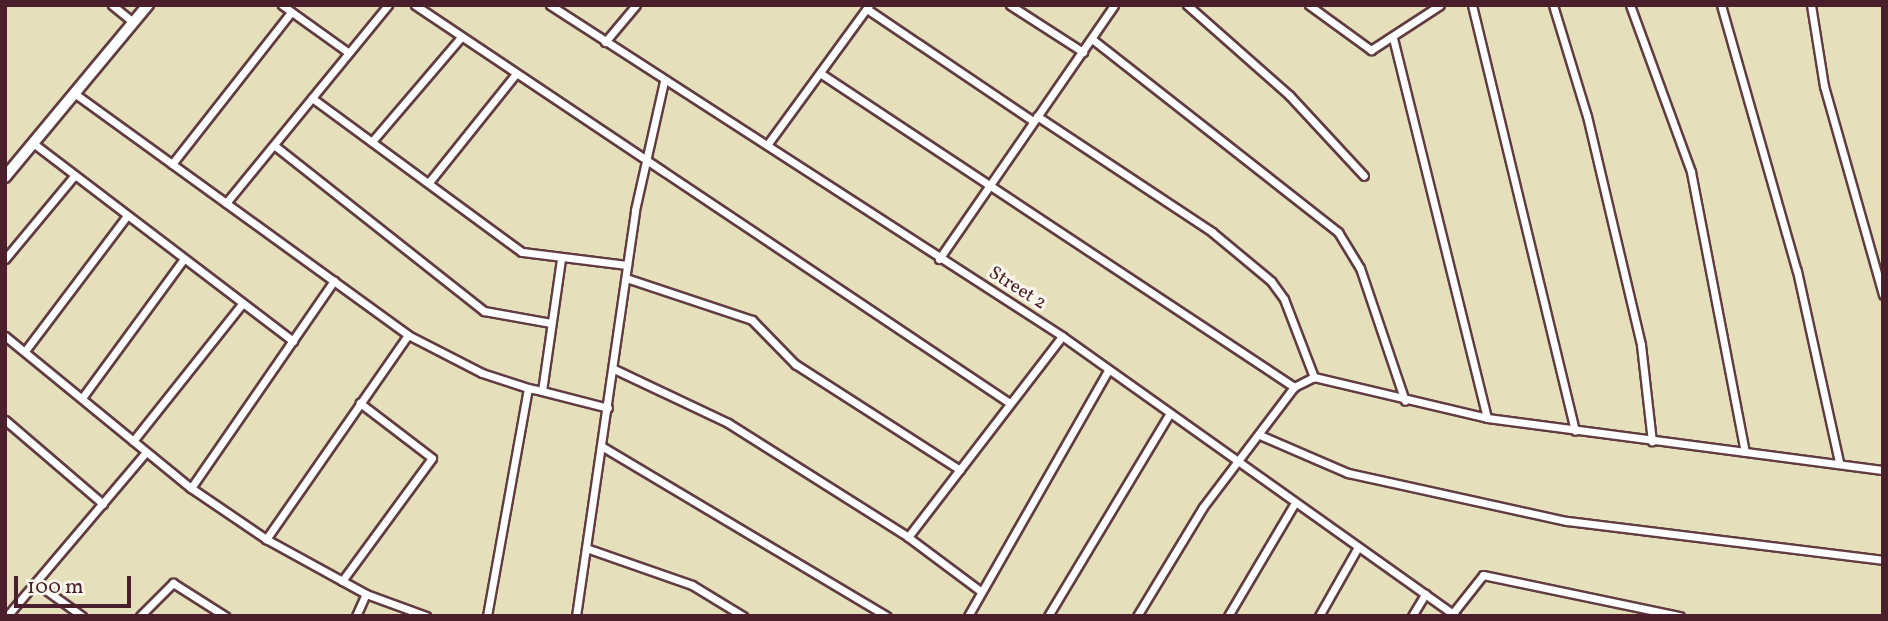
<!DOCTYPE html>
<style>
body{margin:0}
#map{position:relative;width:1888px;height:621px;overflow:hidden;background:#e5dfbb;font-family:Vollkorn,serif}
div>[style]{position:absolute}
.roads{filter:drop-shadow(2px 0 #613c41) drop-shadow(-2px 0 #613c41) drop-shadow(0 2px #613c41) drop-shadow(0 -2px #613c41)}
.street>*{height:7px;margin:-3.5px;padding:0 3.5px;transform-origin:3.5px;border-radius:3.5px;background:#fff}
.secondary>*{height:10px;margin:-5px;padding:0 5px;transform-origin:5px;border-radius:5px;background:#fff}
span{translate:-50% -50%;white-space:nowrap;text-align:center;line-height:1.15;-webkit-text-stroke:6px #fbf7ec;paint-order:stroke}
.street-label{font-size:19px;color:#4a1f2b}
.frame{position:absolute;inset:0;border:7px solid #4a1f2b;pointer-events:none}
.scale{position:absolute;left:14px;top:576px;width:117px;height:32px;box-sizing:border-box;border:4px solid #4a1f2b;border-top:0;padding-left:9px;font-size:21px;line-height:24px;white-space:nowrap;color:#4a1f2b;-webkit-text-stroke:5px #fbf7ec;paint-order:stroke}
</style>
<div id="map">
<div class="roads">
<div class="street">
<div style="left:112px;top:5px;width:27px;rotate:39deg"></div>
<div style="left:282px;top:5px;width:82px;rotate:35.6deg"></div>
<div style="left:415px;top:5px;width:714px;rotate:33.8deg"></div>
<div style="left:550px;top:5px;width:610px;rotate:32.88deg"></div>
<div style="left:1062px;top:336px;width:483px;rotate:35.4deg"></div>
<div style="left:1010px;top:5px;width:87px;rotate:32.8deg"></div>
<div style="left:1187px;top:5px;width:136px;rotate:41.4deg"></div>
<div style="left:1289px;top:95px;width:110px;rotate:47.2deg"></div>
<div style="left:1309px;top:5px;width:77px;rotate:36deg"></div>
<div style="left:1371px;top:50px;width:82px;rotate:-33.1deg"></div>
<div style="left:1472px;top:5px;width:438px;rotate:76.4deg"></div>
<div style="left:1553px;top:5px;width:116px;rotate:73deg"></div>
<div style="left:1587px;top:116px;width:235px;rotate:76.7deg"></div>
<div style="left:1641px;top:345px;width:97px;rotate:83.5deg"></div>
<div style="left:1630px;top:5px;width:178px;rotate:69.9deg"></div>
<div style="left:1691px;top:172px;width:285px;rotate:79.1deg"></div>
<div style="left:1721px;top:5px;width:277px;rotate:74.1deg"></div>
<div style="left:1797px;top:271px;width:196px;rotate:77.6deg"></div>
<div style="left:1811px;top:5px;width:82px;rotate:80.9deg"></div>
<div style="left:1824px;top:86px;width:217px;rotate:74.2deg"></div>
<div style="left:867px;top:9px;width:200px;rotate:34deg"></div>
<div style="left:1393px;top:38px;width:391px;rotate:76.1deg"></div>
<div style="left:1092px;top:39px;width:313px;rotate:38.1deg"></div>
<div style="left:1338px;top:232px;width:42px;rotate:58.6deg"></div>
<div style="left:1360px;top:268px;width:140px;rotate:71.3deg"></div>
<div style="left:605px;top:42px;width:48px;rotate:-50deg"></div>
<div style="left:820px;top:73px;width:569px;rotate:33.52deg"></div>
<div style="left:74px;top:93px;width:412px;rotate:35.9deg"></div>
<div style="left:408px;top:335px;width:83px;rotate:27.2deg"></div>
<div style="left:482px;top:373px;width:48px;rotate:18.1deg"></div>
<div style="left:528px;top:388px;width:232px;rotate:100.2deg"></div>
<div style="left:312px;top:98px;width:260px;rotate:36.3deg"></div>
<div style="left:522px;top:252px;width:106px;rotate:7.1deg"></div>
<div style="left:1037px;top:116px;width:210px;rotate:33.5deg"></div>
<div style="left:1212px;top:232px;width:77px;rotate:39.7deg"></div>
<div style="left:1271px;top:281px;width:22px;rotate:54deg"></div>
<div style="left:1284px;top:299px;width:84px;rotate:69deg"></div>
<div style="left:1314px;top:377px;width:178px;rotate:13.3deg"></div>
<div style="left:1487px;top:418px;width:399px;rotate:7.5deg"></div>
<div style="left:374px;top:139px;width:134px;rotate:-49.5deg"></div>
<div style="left:33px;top:143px;width:327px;rotate:37.3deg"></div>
<div style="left:767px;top:145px;width:173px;rotate:-53.9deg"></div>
<div style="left:275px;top:146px;width:266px;rotate:38.3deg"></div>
<div style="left:484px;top:311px;width:68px;rotate:10.2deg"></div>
<div style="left:172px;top:164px;width:193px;rotate:-51.9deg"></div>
<div style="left:430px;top:181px;width:136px;rotate:-51.3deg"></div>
<div style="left:226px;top:203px;width:256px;rotate:-50.7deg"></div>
<div style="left:5px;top:259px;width:108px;rotate:-50.3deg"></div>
<div style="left:939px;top:259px;width:308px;rotate:-55.4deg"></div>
<div style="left:626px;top:278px;width:133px;rotate:18.4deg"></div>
<div style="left:752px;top:320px;width:62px;rotate:45.7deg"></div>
<div style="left:795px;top:364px;width:196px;rotate:32.7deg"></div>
<div style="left:408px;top:335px;width:249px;rotate:124.8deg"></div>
<div style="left:266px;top:539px;width:114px;rotate:28.8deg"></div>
<div style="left:366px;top:594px;width:64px;rotate:20.1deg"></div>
<div style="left:5px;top:336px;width:240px;rotate:39.3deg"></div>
<div style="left:191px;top:488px;width:252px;rotate:-55.4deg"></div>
<div style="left:25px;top:351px;width:168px;rotate:-53deg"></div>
<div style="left:614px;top:369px;width:126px;rotate:25.3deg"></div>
<div style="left:728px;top:423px;width:213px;rotate:32.3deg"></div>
<div style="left:908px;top:537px;width:89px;rotate:36.7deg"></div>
<div style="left:528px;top:388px;width:14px;rotate:12deg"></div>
<div style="left:542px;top:391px;width:133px;rotate:-81.8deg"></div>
<div style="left:542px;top:391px;width:68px;rotate:14.4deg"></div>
<div style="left:82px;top:398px;width:171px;rotate:-53.8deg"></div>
<div style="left:5px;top:420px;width:129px;rotate:40.6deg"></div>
<div style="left:1262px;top:436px;width:94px;rotate:23.3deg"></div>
<div style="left:1348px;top:473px;width:224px;rotate:12.4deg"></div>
<div style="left:1567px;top:521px;width:318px;rotate:7deg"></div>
<div style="left:133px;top:441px;width:175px;rotate:-51.5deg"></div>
<div style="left:603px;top:447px;width:330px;rotate:30.8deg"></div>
<div style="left:191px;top:488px;width:91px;rotate:34.2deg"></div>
<div style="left:908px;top:537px;width:253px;rotate:-52.5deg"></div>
<div style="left:586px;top:548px;width:112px;rotate:19.2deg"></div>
<div style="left:692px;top:585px;width:60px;rotate:31.3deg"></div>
<div style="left:342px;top:581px;width:152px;rotate:-53.8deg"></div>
<div style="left:432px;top:458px;width:91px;rotate:-142.6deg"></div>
<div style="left:36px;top:583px;width:57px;rotate:35.7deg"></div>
<div style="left:1453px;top:613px;width:48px;rotate:-51.7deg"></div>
<div style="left:1483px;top:575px;width:201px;rotate:11.8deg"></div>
<div style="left:7px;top:616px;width:214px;rotate:-49.7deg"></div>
<div style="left:140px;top:616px;width:47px;rotate:-45deg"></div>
<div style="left:173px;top:583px;width:62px;rotate:32.4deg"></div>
<div style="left:356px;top:616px;width:24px;rotate:-66deg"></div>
<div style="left:576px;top:616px;width:410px;rotate:-81.7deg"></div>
<div style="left:635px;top:210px;width:132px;rotate:-77.3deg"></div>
<div style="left:968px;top:616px;width:282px;rotate:-60.3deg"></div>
<div style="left:1048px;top:616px;width:235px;rotate:-59deg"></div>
<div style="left:1137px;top:616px;width:127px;rotate:-58.8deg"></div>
<div style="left:1203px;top:507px;width:151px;rotate:-52.8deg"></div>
<div style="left:1294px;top:387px;width:22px;rotate:-27deg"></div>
<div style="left:1228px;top:616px;width:128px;rotate:-59.4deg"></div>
<div style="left:1319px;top:616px;width:79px;rotate:-60.5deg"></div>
<div style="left:1412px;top:616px;width:26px;rotate:-59deg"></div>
</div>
<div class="secondary">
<div style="left:5px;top:177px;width:224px;rotate:-50.3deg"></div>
</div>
</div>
<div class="street-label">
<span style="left:1017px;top:289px;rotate:32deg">Street 2</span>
</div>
<div class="frame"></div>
<div class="scale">100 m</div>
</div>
